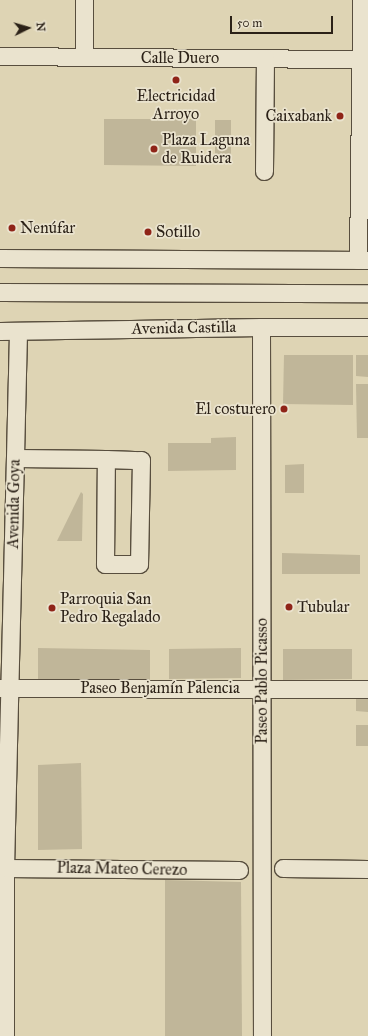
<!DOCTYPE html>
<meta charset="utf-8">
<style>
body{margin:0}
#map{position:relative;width:368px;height:1036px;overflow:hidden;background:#ded4b4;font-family:"IM FELL Great Primer",serif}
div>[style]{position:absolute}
.green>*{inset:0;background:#c0b699}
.roads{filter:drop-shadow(1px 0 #584e3e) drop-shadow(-1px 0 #584e3e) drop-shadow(0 1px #584e3e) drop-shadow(0 -1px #584e3e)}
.minor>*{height:17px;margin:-8.5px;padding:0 8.5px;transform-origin:8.5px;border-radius:8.5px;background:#eae3ce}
.dots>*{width:11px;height:11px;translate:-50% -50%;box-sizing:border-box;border:2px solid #eae3ce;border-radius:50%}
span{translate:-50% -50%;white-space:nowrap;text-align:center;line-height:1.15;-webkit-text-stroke:3.5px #eae3ce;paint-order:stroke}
.street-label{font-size:16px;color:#2b2117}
.poi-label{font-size:16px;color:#2b2117}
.right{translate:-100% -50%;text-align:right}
.left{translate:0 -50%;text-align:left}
.north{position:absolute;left:8px;top:8px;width:40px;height:40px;-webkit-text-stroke:3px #eae3ce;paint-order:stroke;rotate:85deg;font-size:11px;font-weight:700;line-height:16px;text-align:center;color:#2b2117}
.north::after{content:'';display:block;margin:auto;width:14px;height:18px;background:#2b2117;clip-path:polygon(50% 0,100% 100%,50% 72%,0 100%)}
.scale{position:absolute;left:230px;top:16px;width:103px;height:18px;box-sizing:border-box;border:2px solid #2b2117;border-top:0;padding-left:5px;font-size:12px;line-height:14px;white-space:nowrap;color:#2b2117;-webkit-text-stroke:3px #eae3ce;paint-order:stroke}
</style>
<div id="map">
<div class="green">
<div style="clip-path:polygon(104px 119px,196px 119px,196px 166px,104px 165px)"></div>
<div style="clip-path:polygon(215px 120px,231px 120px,231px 158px,215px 158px)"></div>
<div style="clip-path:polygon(284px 355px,353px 355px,353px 405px,283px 404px)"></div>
<div style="clip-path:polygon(356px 355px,368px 355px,368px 377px,356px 376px)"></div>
<div style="clip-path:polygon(356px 384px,368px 384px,368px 438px,357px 438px)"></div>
<div style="clip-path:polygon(236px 437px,236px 470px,168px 471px,168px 443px,211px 443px,211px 438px)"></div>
<div style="clip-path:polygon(304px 464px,304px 493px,285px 493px,285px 465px)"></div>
<div style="clip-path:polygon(81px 492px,83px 494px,82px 541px,57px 541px)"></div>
<div style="clip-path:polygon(282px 553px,360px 555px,360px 574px,282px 574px)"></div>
<div style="clip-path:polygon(38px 648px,150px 650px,150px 681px,38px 680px)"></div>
<div style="clip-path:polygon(241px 648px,241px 678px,169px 679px,169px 649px)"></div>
<div style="clip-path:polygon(283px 649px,352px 649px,352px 679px,283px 680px)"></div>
<div style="clip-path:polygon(356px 690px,368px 690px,368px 712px,356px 711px)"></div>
<div style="clip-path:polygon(356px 725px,368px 725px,368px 746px,356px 746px)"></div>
<div style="clip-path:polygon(81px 763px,82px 849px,38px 850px,38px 765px)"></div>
<div style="clip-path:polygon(165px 880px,241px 882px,242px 1036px,165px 1036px)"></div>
</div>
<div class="roads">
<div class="minor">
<div style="left:0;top:56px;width:360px;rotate:0.5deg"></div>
<div style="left:84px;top:57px;width:57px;rotate:-90deg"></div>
<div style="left:264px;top:171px;width:113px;rotate:-89.5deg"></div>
<div style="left:0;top:258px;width:368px;rotate:0.3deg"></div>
<div style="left:358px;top:260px;width:260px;rotate:-89.3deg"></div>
<div style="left:0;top:292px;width:368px;rotate:0.2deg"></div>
<div style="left:261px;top:327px;width:709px;rotate:89.92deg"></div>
<div style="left:0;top:331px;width:261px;rotate:-0.9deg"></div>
<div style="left:261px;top:327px;width:107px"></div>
<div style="left:16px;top:458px;width:90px;rotate:0.6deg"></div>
<div style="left:106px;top:459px;width:35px;rotate:2deg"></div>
<div style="left:141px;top:460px;width:104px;rotate:91.1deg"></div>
<div style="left:139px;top:564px;width:34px;rotate:180deg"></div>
<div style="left:105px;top:564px;width:105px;rotate:-89.5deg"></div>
<div style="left:0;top:688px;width:368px;rotate:0.2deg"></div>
<div style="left:5px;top:868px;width:234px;rotate:0.5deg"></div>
<div style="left:283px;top:868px;width:85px;rotate:0.7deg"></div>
<div style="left:5px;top:1036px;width:168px;rotate:-90deg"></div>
<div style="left:5px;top:868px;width:537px;rotate:-88.61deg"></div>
</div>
</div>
<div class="dots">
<div style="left:176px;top:80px;background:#8f2418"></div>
<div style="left:340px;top:116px;background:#8f2418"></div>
<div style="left:154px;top:149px;background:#8f2418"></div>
<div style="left:12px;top:228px;background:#8f2418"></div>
<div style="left:148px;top:232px;background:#8f2418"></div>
<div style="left:284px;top:409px;background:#8f2418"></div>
<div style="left:289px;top:607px;background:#8f2418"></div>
<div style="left:52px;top:608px;background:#8f2418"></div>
</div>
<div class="street-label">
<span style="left:180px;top:58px">Calle Duero</span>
<span style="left:184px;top:328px;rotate:-1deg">Avenida Castilla</span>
<span style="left:14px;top:504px;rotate:-89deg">Avenida Goya</span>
<span style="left:262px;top:681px;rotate:-90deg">Paseo Pablo Picasso</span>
<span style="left:160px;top:688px">Paseo Benjamín Palencia</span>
<span style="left:122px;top:869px;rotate:1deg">Plaza Mateo Cerezo</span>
</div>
<div class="poi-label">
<span style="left:176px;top:105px">Electricidad<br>Arroyo</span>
<span class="right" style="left:332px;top:116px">Caixabank</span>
<span class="left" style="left:162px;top:149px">Plaza Laguna<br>de Ruidera</span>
<span class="left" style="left:20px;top:228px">Nenúfar</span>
<span class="left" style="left:156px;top:232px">Sotillo</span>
<span class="right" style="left:276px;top:409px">El costurero</span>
<span class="left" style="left:60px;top:608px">Parroquia San<br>Pedro Regalado</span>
<span class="left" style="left:297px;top:607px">Tubular</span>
</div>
<div class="north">N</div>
<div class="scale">50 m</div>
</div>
